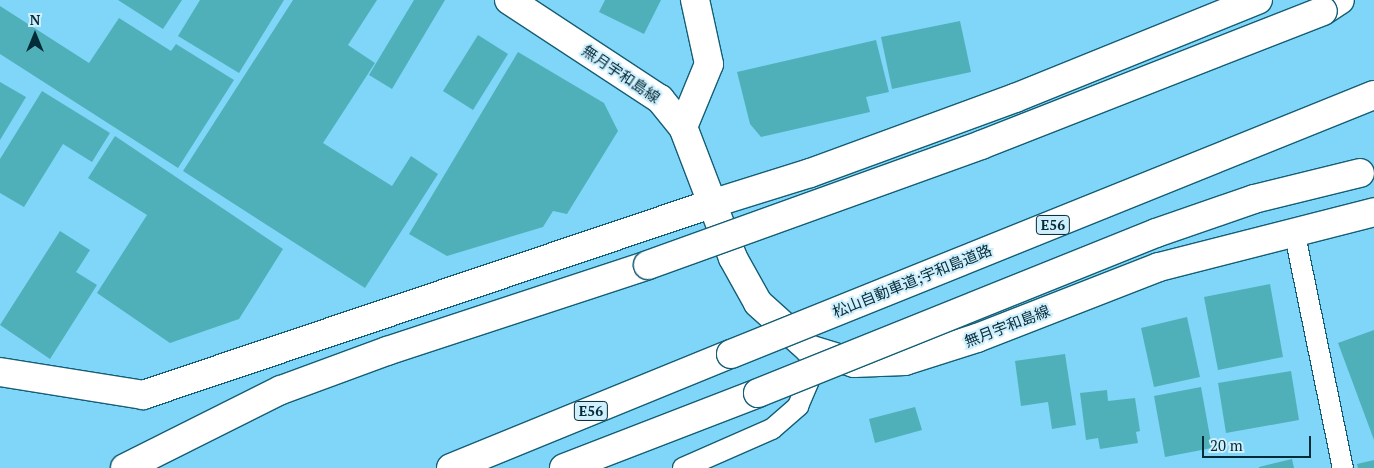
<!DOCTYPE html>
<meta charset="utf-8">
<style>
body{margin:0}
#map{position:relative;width:1374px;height:468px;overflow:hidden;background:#7fd6f8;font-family:"PT Serif","Noto Sans JP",serif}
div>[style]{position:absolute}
.building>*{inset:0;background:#50b0ba}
.roads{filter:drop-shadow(1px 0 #155e75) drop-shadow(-1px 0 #155e75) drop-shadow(0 1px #155e75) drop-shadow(0 -1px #155e75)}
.service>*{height:20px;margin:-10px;padding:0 10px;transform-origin:10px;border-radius:10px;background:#fff}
.minor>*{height:28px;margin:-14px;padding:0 14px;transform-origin:14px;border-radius:14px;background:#fff}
.secondary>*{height:28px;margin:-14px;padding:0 14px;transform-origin:14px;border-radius:14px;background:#fff}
.motorway>*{height:28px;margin:-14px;padding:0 14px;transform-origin:14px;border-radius:14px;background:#fff}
.bridges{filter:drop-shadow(1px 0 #155e75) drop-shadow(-1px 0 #155e75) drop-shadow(0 1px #155e75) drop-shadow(0 -1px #155e75)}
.motorway-bridge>*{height:28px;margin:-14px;padding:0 14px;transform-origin:14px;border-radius:14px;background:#fff}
span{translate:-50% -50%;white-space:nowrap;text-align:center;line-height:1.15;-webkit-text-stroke:4px #cfeffd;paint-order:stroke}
.shield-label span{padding:1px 4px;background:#cfeffd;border:1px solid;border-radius:4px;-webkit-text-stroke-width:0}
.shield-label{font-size:14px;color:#032b38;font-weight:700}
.street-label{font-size:15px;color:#032b38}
.north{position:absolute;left:10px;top:10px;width:50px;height:50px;-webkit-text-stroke:4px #cfeffd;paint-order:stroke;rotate:0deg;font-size:14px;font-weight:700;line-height:20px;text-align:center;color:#032b38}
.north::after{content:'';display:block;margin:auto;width:18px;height:22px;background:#032b38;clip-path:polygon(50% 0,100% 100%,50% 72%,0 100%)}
.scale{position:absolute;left:1202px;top:436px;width:109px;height:22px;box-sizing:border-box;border:2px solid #032b38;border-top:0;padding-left:6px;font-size:15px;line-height:18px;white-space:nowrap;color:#032b38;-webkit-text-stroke:4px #cfeffd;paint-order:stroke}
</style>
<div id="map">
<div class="building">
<div style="clip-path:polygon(118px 0,182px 0,163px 29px)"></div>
<div style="clip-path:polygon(200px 0,284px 0,239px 73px,178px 36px)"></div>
<div style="clip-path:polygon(293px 0,377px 0,348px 45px,375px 63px,323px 143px,392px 186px,411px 156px,438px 174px,365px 288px,183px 171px)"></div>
<div style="clip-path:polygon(414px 0,445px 0,392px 89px,369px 75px)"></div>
<div style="clip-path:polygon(605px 0,661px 0,644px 34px,599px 12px)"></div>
<div style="clip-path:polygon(0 6px,89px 63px,119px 18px,171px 51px,176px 44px,234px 80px,178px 168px,0 54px)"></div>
<div style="clip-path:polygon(960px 21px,971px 72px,892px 89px,881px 37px)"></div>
<div style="clip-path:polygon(478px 35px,508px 54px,473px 110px,443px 91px)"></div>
<div style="clip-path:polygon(876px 40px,889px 92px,866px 97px,870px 112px,761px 137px,750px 124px,737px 72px)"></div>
<div style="clip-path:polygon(518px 52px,604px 103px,618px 131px,567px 214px,553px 211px,543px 227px,447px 256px,409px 234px)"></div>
<div style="clip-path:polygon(0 82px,26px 97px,0 140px)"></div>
<div style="clip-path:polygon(42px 91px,110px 133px,92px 162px,63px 144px,24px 207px,0 193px,0 159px)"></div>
<div style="clip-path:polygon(115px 136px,283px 249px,239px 319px,170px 343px,97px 293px,147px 215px,88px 178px)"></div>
<div style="clip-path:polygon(60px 231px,90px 250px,76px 272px,97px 285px,50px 359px,0 325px)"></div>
<div style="clip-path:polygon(1270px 284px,1283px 357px,1218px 370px,1204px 297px)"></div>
<div style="clip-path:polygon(1187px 317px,1200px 377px,1154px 387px,1141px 328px)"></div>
<div style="clip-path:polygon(1374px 330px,1374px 440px,1338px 343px)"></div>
<div style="clip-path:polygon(1065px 354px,1076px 425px,1052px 429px,1048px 402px,1021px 406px,1015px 361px)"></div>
<div style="clip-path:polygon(1291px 371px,1299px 420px,1226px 433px,1218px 383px)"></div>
<div style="clip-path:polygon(1201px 387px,1212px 448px,1165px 457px,1154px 396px)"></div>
<div style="clip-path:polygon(1107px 390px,1108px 401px,1135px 398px,1140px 431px,1136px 432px,1138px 443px,1100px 449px,1098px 438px,1086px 440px,1080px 393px)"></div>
<div style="clip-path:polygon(915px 407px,922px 430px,875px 443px,869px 419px)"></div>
<div style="clip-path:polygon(1292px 459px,1294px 468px,1259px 468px,1259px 467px)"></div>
<div style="clip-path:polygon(1374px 460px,1374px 468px,1358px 468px,1357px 464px)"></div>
</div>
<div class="roads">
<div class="service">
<div style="left:1295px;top:235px;width:238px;rotate:78.4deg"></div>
<div style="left:683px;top:468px;width:97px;rotate:-23.7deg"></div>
<div style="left:772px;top:429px;width:35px;rotate:-41deg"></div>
<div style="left:798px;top:406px;width:46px;rotate:-66.8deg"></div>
</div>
<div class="minor">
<div style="left:683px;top:127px;width:68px;rotate:-67.6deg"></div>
<div style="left:709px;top:64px;width:66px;rotate:-102.3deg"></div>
<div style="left:0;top:372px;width:145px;rotate:9.1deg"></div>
<div style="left:143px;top:395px;width:602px;rotate:-18.59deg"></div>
</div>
<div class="secondary">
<div style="left:509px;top:0;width:181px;rotate:33.3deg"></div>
<div style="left:660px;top:99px;width:36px;rotate:51deg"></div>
<div style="left:683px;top:127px;width:140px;rotate:69.1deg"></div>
<div style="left:733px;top:258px;width:51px;rotate:60.9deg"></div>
<div style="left:758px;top:303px;width:69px;rotate:42deg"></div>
<div style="left:809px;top:349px;width:47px;rotate:17.3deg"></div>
<div style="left:854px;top:363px;width:51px;rotate:-2.2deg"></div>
<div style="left:905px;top:361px;width:76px;rotate:-17.7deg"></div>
<div style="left:977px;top:338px;width:195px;rotate:-21.3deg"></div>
<div style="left:1159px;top:267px;width:222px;rotate:-14.3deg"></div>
<div style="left:714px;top:203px;width:101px;rotate:-17.4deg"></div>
<div style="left:810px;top:173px;width:218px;rotate:-20.1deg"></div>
<div style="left:1015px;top:98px;width:262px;rotate:-22deg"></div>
</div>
<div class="motorway">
<div style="left:1323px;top:11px;width:20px;rotate:-33deg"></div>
<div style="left:125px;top:468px;width:174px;rotate:-26.6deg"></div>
<div style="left:281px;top:390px;width:113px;rotate:-20.2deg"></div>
<div style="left:387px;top:351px;width:275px;rotate:-18.2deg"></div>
<div style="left:451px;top:468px;width:302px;rotate:-22.2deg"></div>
<div style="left:564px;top:468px;width:208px;rotate:-21.1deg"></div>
</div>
</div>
<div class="bridges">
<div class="motorway-bridge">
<div style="left:648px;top:265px;width:354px;rotate:-19.8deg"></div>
<div style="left:981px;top:145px;width:367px;rotate:-21.4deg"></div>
<div style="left:731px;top:354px;width:693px;rotate:-21.94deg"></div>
<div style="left:758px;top:393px;width:429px;rotate:-21.9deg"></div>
<div style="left:1156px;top:233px;width:104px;rotate:-19.1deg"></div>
<div style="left:1254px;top:199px;width:109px;rotate:-13.8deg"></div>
</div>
</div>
<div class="shield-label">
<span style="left:1053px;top:225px">E56</span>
<span style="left:591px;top:411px">E56</span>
</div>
<div class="street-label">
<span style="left:621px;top:74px;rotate:34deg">無月宇和島線</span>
<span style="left:912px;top:281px;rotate:-22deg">松山自動車道;宇和島道路</span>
<span style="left:1007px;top:326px;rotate:-21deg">無月宇和島線</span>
</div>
<div class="north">N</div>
<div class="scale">20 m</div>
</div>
